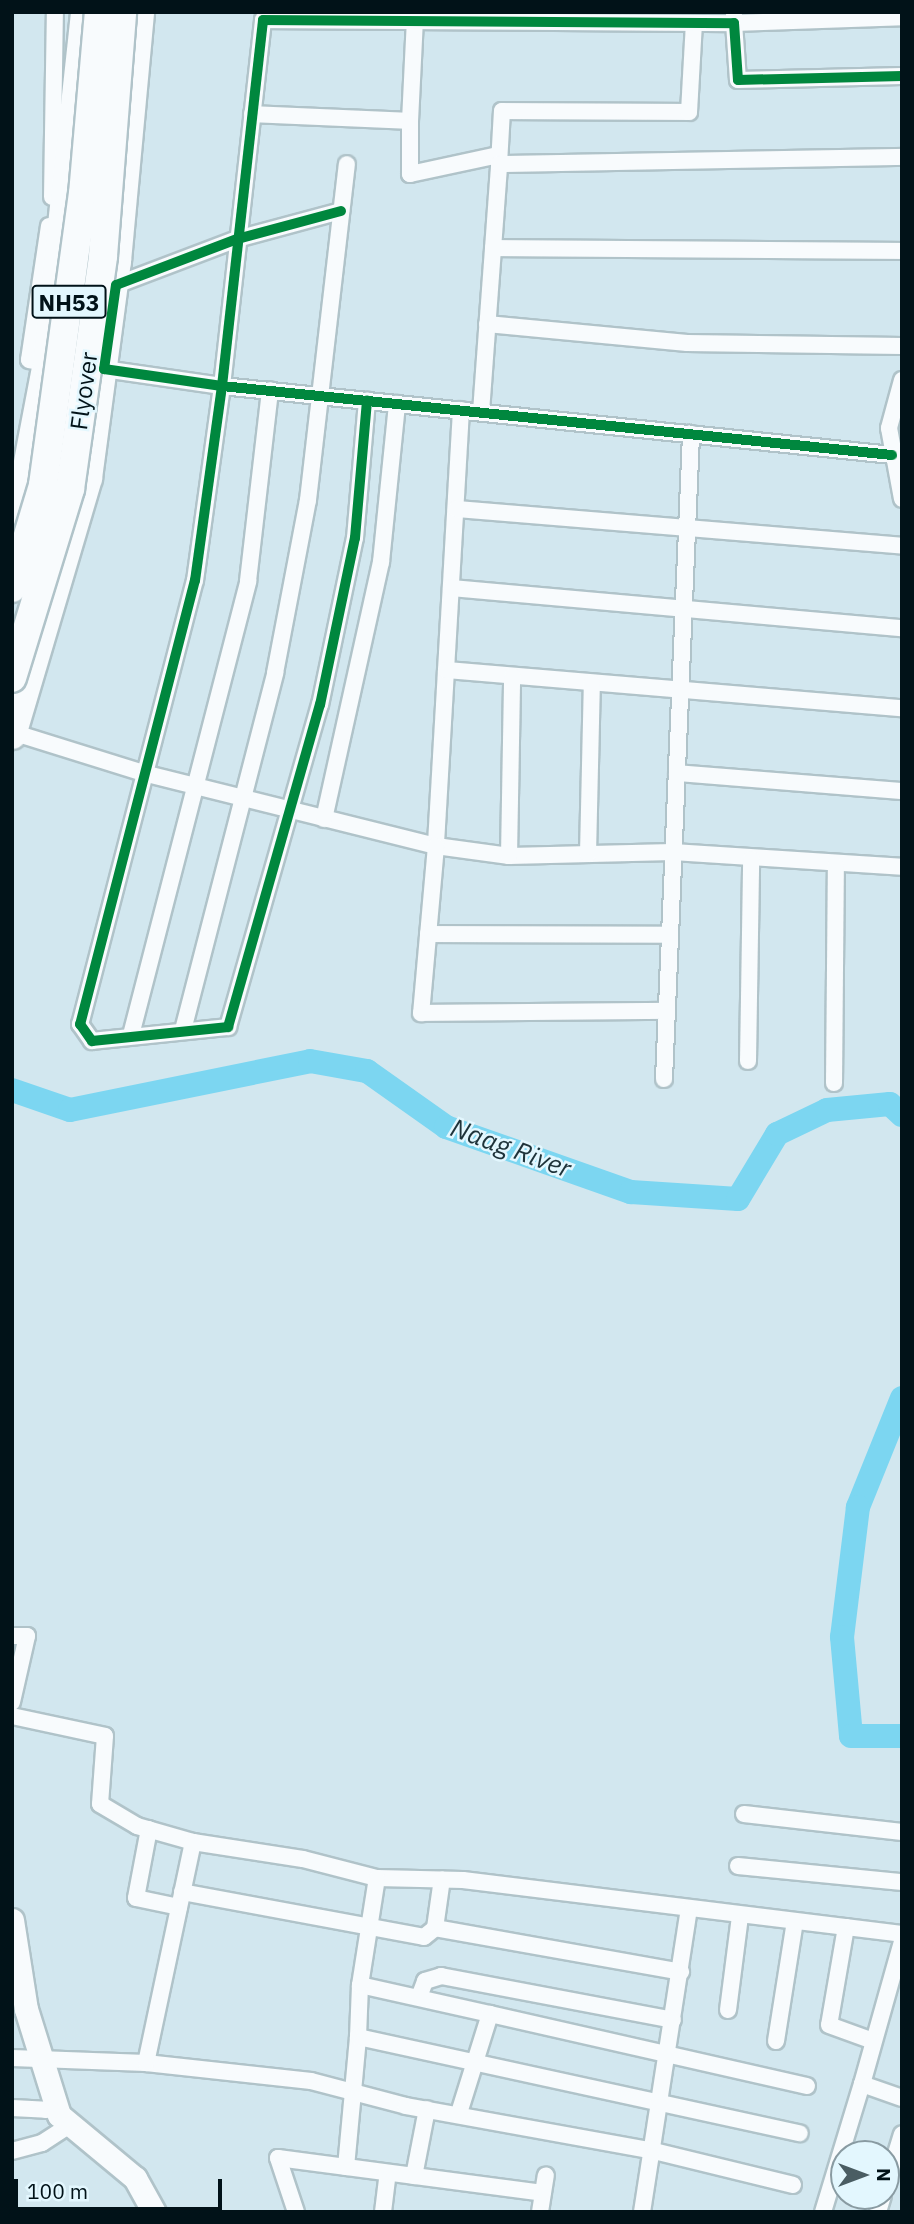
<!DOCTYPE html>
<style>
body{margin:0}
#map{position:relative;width:914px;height:2224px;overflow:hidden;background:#d2e7ef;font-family:"IBM Plex Sans",sans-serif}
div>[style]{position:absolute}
.river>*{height:24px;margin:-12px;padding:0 12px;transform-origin:12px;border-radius:12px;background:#7cd6f1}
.roads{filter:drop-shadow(2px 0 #b0c3c9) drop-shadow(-2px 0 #b0c3c9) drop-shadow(0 2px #b0c3c9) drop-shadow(0 -2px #b0c3c9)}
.street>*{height:16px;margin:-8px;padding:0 8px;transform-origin:8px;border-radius:8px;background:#f8fbfd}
.secondary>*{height:23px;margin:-11.5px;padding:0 11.5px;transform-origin:11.5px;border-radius:11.5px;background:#f8fbfd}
.highway>*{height:28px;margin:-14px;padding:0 14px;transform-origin:14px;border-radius:14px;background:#f8fbfd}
.bridges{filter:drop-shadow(2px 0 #b0c3c9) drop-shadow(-2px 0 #b0c3c9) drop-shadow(0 2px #b0c3c9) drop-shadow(0 -2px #b0c3c9)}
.highway-bridge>*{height:28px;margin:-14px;padding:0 14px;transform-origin:14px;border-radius:14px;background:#f8fbfd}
.cycleway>*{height:10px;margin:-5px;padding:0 5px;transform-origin:5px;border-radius:5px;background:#00873e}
span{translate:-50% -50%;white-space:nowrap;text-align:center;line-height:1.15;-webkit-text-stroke:5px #e3f7fe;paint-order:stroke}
.shield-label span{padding:2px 5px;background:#e3f7fe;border:2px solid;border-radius:5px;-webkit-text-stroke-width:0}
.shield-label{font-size:23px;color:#011218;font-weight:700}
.street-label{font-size:24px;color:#011218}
.water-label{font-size:26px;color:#1e333a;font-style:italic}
.frame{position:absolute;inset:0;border:14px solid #011218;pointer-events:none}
.north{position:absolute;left:830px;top:2140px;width:70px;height:70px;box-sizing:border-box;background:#e3f7fe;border:2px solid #899ba2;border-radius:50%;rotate:90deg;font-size:19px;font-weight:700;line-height:28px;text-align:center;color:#011218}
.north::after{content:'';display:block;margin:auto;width:24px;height:32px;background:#4a5d63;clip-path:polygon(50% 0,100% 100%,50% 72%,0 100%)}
.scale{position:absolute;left:14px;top:2179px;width:208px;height:32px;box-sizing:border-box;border:4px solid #011218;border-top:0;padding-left:9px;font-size:21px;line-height:24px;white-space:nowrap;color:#011218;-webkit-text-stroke:5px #e3f7fe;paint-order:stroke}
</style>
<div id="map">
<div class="river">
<div style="left:12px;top:1090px;width:61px;rotate:19deg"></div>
<div style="left:70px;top:1110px;width:245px;rotate:-11.5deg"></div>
<div style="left:310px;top:1061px;width:58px;rotate:10deg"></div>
<div style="left:367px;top:1071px;width:97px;rotate:35.3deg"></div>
<div style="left:446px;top:1127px;width:196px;rotate:19.4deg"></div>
<div style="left:631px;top:1192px;width:107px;rotate:3.7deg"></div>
<div style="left:738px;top:1199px;width:76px;rotate:-59deg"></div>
<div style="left:777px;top:1134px;width:55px;rotate:-25.6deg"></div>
<div style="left:827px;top:1110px;width:63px;rotate:-5.4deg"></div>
<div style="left:890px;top:1104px;width:16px;rotate:43deg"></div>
<div style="left:902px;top:1398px;width:118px;rotate:112deg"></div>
<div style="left:858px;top:1507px;width:131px;rotate:97deg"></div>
<div style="left:842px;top:1637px;width:99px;rotate:84.8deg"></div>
<div style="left:851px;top:1736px;width:51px"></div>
</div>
<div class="roads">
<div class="street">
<div style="left:734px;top:15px;width:8px;rotate:90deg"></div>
<div style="left:734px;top:23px;width:168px;rotate:-2deg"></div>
<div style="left:252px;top:114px;width:158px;rotate:2.5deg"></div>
<div style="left:410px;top:121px;width:102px;rotate:-87.2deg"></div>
<div style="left:410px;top:121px;width:53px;rotate:90deg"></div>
<div style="left:410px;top:174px;width:91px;rotate:-12.1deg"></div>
<div style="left:499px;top:164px;width:53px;rotate:-86.8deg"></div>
<div style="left:502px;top:111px;width:187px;rotate:0.3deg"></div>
<div style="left:689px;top:112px;width:89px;rotate:-86.8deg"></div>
<div style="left:52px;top:197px;width:185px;rotate:-89.1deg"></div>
<div style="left:49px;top:226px;width:135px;rotate:98.5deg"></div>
<div style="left:29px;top:360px;width:23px;rotate:10deg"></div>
<div style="left:493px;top:248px;width:409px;rotate:0.4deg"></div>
<div style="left:115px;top:292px;width:7px;rotate:-82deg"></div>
<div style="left:116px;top:285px;width:129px;rotate:-20.8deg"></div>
<div style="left:237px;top:239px;width:108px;rotate:-15.1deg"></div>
<div style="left:487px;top:324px;width:201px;rotate:5.4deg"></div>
<div style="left:687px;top:343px;width:215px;rotate:0.8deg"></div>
<div style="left:105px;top:362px;width:7px;rotate:98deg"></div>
<div style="left:104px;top:369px;width:119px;rotate:8.2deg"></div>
<div style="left:222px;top:386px;width:196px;rotate:97.9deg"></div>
<div style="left:195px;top:580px;width:459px;rotate:104.5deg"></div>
<div style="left:80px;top:1024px;width:21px;rotate:55deg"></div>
<div style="left:92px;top:1041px;width:137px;rotate:-5.9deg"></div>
<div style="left:228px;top:1027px;width:335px;rotate:-74.1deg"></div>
<div style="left:320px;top:705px;width:171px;rotate:-78.2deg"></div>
<div style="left:355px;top:538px;width:138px;rotate:-85deg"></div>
<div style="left:902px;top:380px;width:50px;rotate:105.2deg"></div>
<div style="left:889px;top:428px;width:72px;rotate:79.6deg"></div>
<div style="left:461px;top:410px;width:437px;rotate:93.3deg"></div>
<div style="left:436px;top:846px;width:74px;rotate:7.8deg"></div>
<div style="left:509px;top:856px;width:164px;rotate:-1.4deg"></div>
<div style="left:673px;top:852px;width:229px;rotate:3.7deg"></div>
<div style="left:481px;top:412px;width:249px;rotate:-85.8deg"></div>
<div style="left:499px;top:164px;width:403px;rotate:-1deg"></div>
<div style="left:892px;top:455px;width:674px;rotate:-174.12deg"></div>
<div style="left:222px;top:386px;width:368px;rotate:-83.6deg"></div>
<div style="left:263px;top:20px;width:471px;rotate:0.4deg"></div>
<div style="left:734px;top:23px;width:57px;rotate:86deg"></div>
<div style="left:738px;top:80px;width:164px;rotate:-1.4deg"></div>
<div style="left:456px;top:509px;width:448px;rotate:4.7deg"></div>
<div style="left:451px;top:588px;width:453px;rotate:5.1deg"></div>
<div style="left:446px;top:670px;width:458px;rotate:4.8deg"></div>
<div style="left:12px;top:732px;width:141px;rotate:17.3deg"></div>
<div style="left:147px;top:774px;width:298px;rotate:14deg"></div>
<div style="left:436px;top:846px;width:168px;rotate:95.1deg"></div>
<div style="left:421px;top:1013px;width:246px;rotate:-0.5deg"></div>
<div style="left:677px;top:773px;width:226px;rotate:4.6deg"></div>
<div style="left:324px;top:819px;width:263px;rotate:-77.5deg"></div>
<div style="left:381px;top:562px;width:159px;rotate:-84.2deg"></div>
<div style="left:588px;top:854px;width:171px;rotate:-88.7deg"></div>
<div style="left:509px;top:856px;width:180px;rotate:-89deg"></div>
<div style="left:428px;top:934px;width:242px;rotate:0.2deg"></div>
<div style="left:183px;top:1030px;width:369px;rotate:-75.5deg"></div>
<div style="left:275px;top:673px;width:176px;rotate:-79.2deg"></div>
<div style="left:308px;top:500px;width:338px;rotate:-83.4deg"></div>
<div style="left:131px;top:1035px;width:469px;rotate:-75.5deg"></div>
<div style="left:248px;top:581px;width:192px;rotate:-83.4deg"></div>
<div style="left:748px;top:1061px;width:202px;rotate:-89.1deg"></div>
<div style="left:664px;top:1079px;width:646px;rotate:-87.6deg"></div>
<div style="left:834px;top:1083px;width:217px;rotate:-89.5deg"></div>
<div style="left:12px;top:1636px;width:15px"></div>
<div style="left:27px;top:1636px;width:68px;rotate:102.8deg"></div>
<div style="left:12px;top:1716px;width:95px;rotate:12.1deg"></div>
<div style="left:105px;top:1736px;width:68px;rotate:94.2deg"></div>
<div style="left:100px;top:1804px;width:43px;rotate:30.7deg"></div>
<div style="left:137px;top:1826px;width:58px;rotate:15.9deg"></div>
<div style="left:193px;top:1842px;width:111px;rotate:8.8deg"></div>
<div style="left:303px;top:1859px;width:76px;rotate:14.4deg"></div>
<div style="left:377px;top:1878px;width:86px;rotate:1.3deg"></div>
<div style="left:463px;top:1880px;width:442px;rotate:7deg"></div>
<div style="left:744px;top:1814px;width:159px;rotate:6.5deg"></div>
<div style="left:149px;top:1829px;width:70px;rotate:100.7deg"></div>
<div style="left:136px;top:1898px;width:44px;rotate:11.8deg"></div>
<div style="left:738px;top:1866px;width:165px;rotate:5.6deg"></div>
<div style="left:182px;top:1892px;width:246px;rotate:10.5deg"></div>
<div style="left:424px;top:1937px;width:14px;rotate:-39deg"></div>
<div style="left:435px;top:1928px;width:49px;rotate:-81.9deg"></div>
<div style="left:846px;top:1927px;width:99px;rotate:99.8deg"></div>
<div style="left:829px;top:2025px;width:47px;rotate:20deg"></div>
<div style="left:435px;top:1928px;width:250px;rotate:10.1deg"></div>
<div style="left:360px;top:1985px;width:133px;rotate:12.6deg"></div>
<div style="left:419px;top:1997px;width:17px;rotate:-69deg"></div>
<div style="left:425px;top:1981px;width:17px;rotate:-17deg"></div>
<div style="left:441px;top:1976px;width:236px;rotate:10.7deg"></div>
<div style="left:728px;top:2010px;width:95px;rotate:-82.7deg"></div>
<div style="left:358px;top:2037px;width:52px;rotate:-87.8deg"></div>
<div style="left:360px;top:1985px;width:108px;rotate:-81deg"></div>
<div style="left:776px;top:2041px;width:121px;rotate:-81deg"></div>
<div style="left:12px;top:2058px;width:134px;rotate:2.1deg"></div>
<div style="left:146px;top:2063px;width:166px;rotate:6.2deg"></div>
<div style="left:311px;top:2081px;width:98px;rotate:14.7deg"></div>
<div style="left:406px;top:2106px;width:252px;rotate:10.3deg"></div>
<div style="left:654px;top:2151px;width:143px;rotate:13.7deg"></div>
<div style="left:146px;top:2063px;width:226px;rotate:-78deg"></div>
<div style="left:862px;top:2084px;width:148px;rotate:-74.3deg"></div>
<div style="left:12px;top:2108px;width:34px;rotate:3deg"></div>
<div style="left:46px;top:2110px;width:11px;rotate:-38deg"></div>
<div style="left:459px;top:2113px;width:104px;rotate:-72.6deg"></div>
<div style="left:490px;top:2014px;width:325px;rotate:12.8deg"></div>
<div style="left:12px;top:2151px;width:31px;rotate:-15deg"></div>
<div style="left:42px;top:2143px;width:37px;rotate:-33deg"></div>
<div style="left:346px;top:2167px;width:131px;rotate:-84.7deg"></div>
<div style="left:358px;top:2037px;width:452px;rotate:12.3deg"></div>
<div style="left:414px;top:2176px;width:68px;rotate:-79deg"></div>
<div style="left:886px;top:2186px;width:54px;rotate:-72.9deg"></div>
<div style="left:296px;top:2212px;width:57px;rotate:-108.4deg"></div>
<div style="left:278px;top:2158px;width:267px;rotate:7.5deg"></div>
<div style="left:383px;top:2212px;width:39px;rotate:-83deg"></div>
<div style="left:540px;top:2212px;width:37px;rotate:-81deg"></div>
<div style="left:642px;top:2212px;width:306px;rotate:-81.2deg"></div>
<div style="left:823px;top:2212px;width:134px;rotate:-73.1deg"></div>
<div style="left:862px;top:2084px;width:42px;rotate:19.3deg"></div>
<div style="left:878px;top:2212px;width:17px;rotate:-73deg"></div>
</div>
<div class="secondary">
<div style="left:12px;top:1920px;width:90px;rotate:81.1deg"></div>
<div style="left:26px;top:2009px;width:111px;rotate:72.7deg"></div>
<div style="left:59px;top:2115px;width:99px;rotate:39.7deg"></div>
<div style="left:135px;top:2178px;width:39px;rotate:61deg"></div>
</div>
<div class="highway">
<div style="left:12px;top:546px;width:186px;rotate:-79.2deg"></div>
<div style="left:47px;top:363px;width:353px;rotate:-83.8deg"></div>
<div style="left:12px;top:735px;width:268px;rotate:-73.5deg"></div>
<div style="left:88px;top:478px;width:219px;rotate:-82.4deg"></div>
<div style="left:117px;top:261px;width:250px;rotate:-84.7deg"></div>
</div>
</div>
<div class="bridges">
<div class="highway-bridge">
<div style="left:12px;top:588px;width:108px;rotate:-73.2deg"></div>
<div style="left:43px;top:485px;width:294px;rotate:-82.2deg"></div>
<div style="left:83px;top:194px;width:183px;rotate:-85deg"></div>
<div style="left:12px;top:678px;width:198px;rotate:-72.9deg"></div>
<div style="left:70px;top:489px;width:235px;rotate:-81.9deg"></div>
<div style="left:103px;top:256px;width:245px;rotate:-85.5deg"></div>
</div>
</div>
<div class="cycleway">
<div style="left:341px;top:211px;width:108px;rotate:164.9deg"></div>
<div style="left:237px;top:239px;width:129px;rotate:159.2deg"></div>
<div style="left:116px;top:285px;width:85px;rotate:98.1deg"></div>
<div style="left:104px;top:369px;width:119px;rotate:8.2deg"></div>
<div style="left:222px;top:386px;width:196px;rotate:97.9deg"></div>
<div style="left:195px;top:580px;width:459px;rotate:104.5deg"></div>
<div style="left:80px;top:1024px;width:21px;rotate:55deg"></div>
<div style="left:92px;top:1041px;width:137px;rotate:-5.9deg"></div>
<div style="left:228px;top:1027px;width:335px;rotate:-74.1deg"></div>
<div style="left:320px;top:705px;width:171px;rotate:-78.2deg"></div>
<div style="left:355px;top:538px;width:138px;rotate:-85deg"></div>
<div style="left:892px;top:455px;width:674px;rotate:-174.12deg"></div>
<div style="left:222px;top:386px;width:368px;rotate:-83.6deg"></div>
<div style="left:263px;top:20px;width:471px;rotate:0.4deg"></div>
<div style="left:734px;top:23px;width:57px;rotate:86deg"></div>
<div style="left:738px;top:80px;width:164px;rotate:-1.4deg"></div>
</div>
<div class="shield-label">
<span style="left:69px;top:302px">NH53</span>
</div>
<div class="street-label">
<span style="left:84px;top:391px;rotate:-82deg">Flyover</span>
</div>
<div class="water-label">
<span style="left:511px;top:1148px;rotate:20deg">Naag River</span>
</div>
<div class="frame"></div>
<div class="north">N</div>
<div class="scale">100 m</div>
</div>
